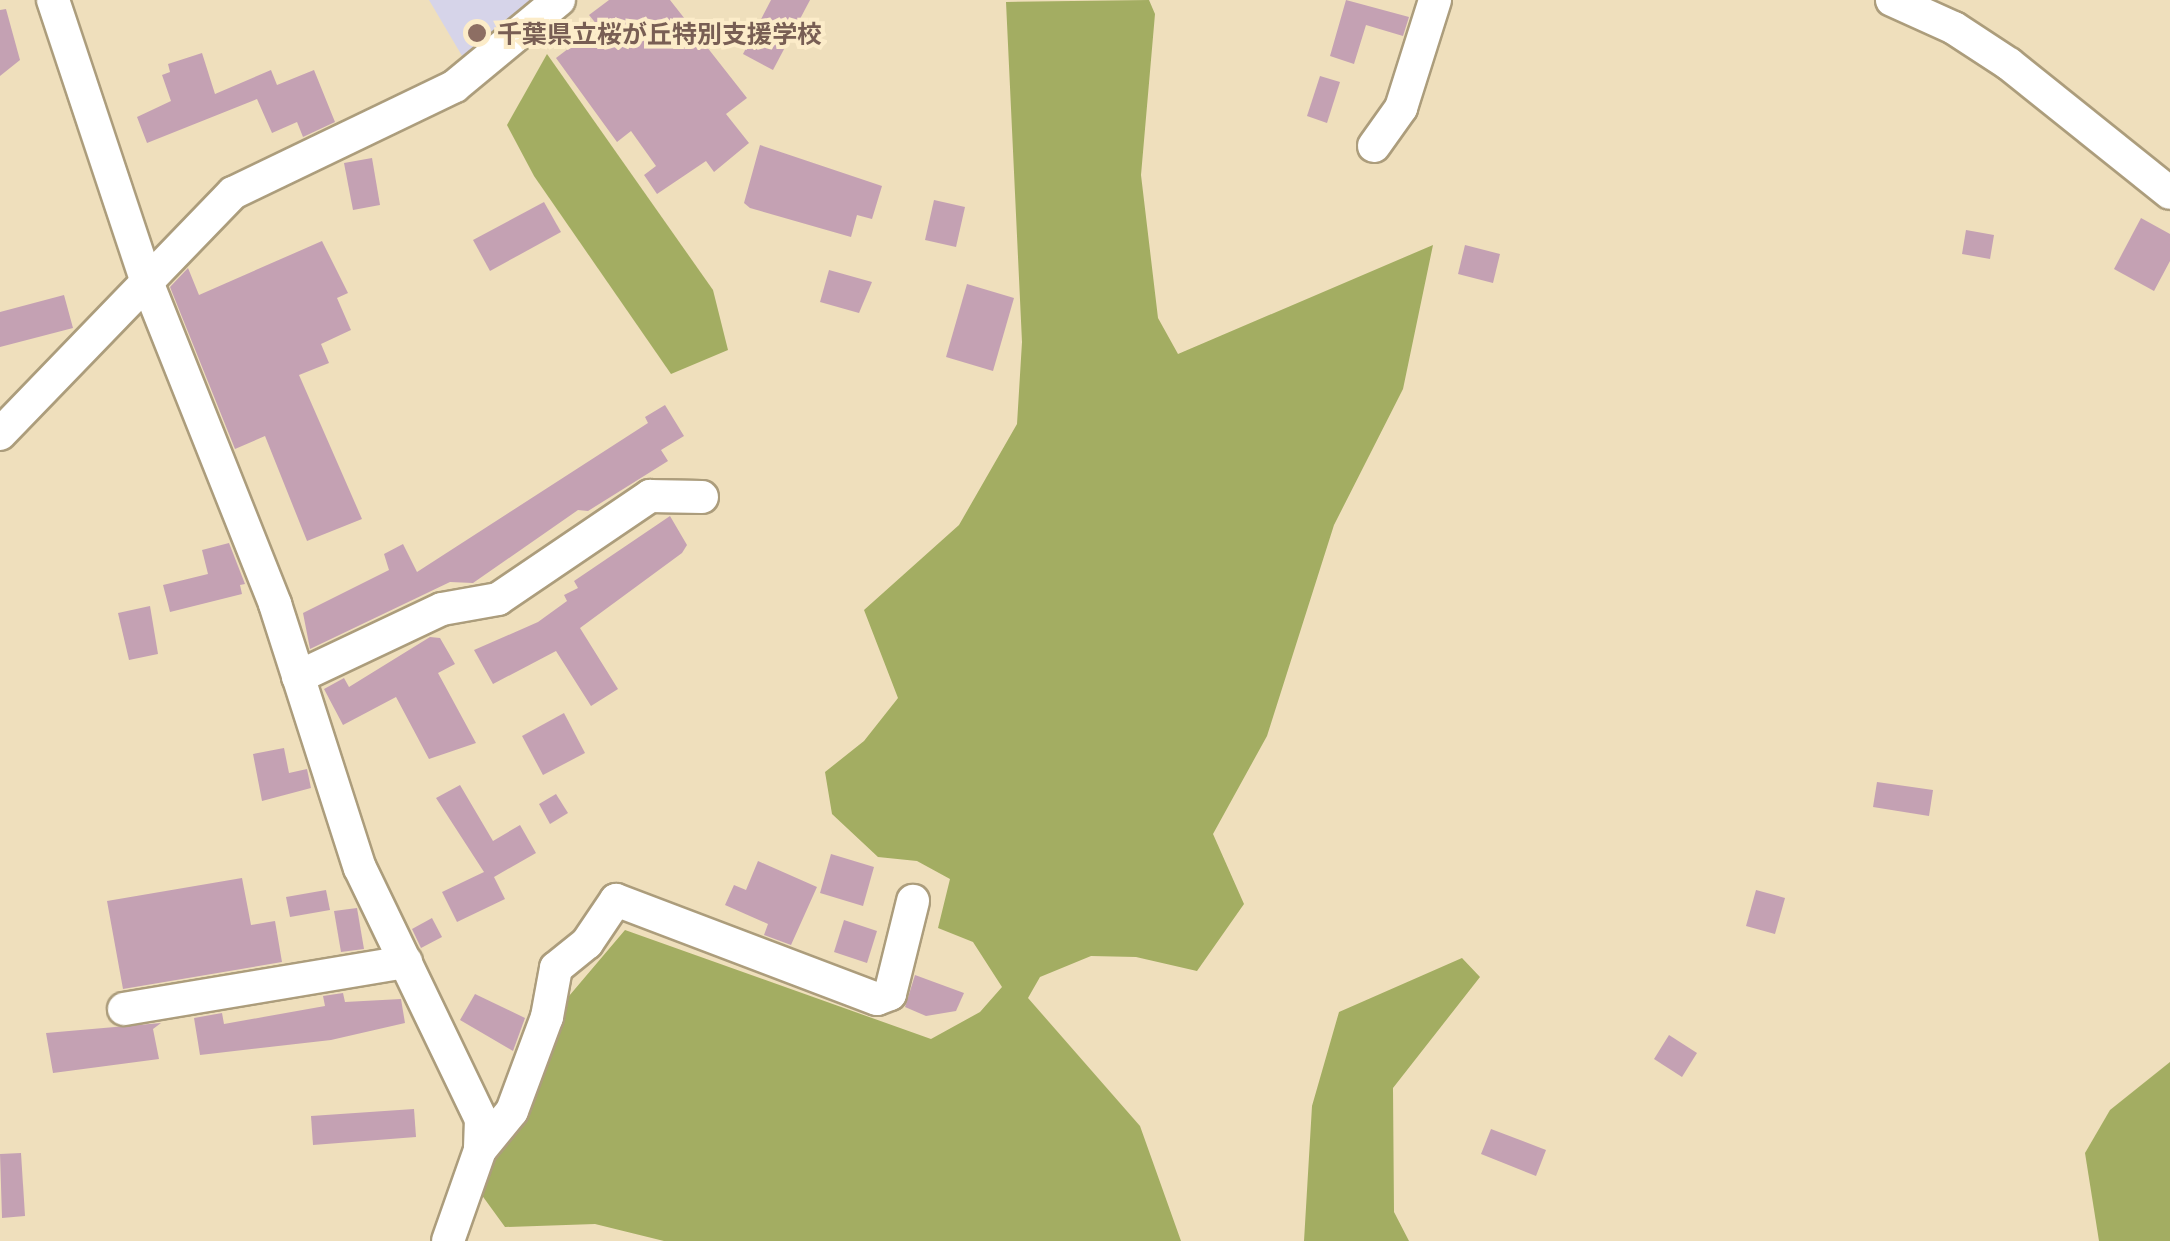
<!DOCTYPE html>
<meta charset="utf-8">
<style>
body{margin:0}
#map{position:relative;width:2170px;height:1241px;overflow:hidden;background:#efdfbc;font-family:Lato,"Noto Sans JP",sans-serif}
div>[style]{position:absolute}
.education>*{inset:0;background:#d6d4e9}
.forest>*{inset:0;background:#a3ad62}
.building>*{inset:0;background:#c4a1b3}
.roads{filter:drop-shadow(2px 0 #ac9d7c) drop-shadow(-2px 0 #ac9d7c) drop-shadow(0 2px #ac9d7c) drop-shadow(0 -2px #ac9d7c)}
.minor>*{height:32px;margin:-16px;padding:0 16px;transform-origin:16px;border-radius:16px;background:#fff}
.dots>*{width:28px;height:28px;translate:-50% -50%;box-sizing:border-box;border:5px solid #fcecc9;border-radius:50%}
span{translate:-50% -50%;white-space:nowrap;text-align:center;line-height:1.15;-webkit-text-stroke:8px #fcecc9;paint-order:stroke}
.education-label{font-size:25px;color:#785e54;font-weight:700}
.left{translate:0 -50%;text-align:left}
</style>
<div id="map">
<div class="education">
<div style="clip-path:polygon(429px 0,542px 0,468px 66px)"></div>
</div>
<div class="forest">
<div style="clip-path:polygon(1149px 0,1155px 14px,1141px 175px,1158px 318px,1178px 354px,1433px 245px,1403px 389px,1334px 525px,1267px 736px,1213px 834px,1244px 904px,1197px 971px,1136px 957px,1091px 956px,1040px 977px,1028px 998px,1140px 1126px,1181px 1241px,664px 1241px,595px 1224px,505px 1227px,481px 1194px,558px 1009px,625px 930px,931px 1039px,980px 1012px,1002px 987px,973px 942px,938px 928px,950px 879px,917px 861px,878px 857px,832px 814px,825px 772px,864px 741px,898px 698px,864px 610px,959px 525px,1017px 424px,1022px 342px,1006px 2px)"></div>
<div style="clip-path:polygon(547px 54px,713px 290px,728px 350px,671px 374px,534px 176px,507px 125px)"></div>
<div style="clip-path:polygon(1462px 958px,1480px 977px,1393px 1088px,1394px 1212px,1409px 1241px,1304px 1241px,1312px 1106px,1339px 1012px)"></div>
<div style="clip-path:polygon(2170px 1062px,2170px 1241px,2099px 1241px,2085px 1153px,2110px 1110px)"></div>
</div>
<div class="building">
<div style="clip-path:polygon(609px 0,670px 0,747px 98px,726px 114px,749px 143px,714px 172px,706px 161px,657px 194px,644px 175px,656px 166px,631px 131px,617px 142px,556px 58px,598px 26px,589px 15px)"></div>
<div style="clip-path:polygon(771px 0,810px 0,773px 70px,743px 54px)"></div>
<div style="clip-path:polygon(1346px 0,1409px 17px,1403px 36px,1366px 25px,1354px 64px,1330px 56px)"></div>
<div style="clip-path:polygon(6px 9px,20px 60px,0 76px,0 10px)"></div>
<div style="clip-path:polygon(202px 53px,215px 94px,271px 70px,277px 85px,314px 70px,335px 122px,303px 137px,297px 122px,272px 133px,257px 99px,147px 143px,137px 117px,171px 101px,162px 75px,170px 72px,168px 64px)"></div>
<div style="clip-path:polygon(1320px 76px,1340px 82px,1327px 123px,1307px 116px)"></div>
<div style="clip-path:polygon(760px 145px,882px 186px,872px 219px,857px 215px,851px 237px,750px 208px,744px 203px)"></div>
<div style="clip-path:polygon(372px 158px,380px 205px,353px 210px,344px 163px)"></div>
<div style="clip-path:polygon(934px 200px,965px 207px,956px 247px,925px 240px)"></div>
<div style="clip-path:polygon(544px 202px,561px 232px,490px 271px,473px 240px)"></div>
<div style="clip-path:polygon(2141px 218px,2170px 234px,2170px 261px,2154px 291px,2114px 269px)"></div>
<div style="clip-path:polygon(1966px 230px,1994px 235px,1990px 259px,1962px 254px)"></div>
<div style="clip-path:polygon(322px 241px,348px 293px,337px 298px,351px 330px,321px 344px,329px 363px,299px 375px,362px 519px,307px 541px,265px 436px,235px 449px,170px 287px,188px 268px,199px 295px)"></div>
<div style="clip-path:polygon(1465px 245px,1500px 254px,1493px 283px,1458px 274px)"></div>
<div style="clip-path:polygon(829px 270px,872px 282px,859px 313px,820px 302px)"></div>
<div style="clip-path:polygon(967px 284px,1014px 298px,993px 371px,946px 357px)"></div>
<div style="clip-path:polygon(64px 295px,73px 328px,0 347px,0 312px)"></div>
<div style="clip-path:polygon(665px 405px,684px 436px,661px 450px,668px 461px,588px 511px,578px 510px,473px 583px,450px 582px,310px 649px,303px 613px,389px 570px,384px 554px,403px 544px,417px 572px,648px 423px,645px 417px)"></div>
<div style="clip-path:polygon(670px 516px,687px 545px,682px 553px,580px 628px,618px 689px,591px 706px,556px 651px,493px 684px,474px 650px,538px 622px,567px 601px,564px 595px,578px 588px,574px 581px)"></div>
<div style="clip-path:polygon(229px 543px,245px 584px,240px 585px,242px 594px,170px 612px,163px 585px,208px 574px,202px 550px)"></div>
<div style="clip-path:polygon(150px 606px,158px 654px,129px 660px,118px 613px)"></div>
<div style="clip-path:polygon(430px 637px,440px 638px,455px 664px,438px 673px,476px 743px,429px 759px,396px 697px,343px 725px,324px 689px,344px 678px,349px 687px)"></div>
<div style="clip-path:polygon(564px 713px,585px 753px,543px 775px,522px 736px)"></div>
<div style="clip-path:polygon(284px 748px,289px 773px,307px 769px,311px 788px,262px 801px,253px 754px)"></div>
<div style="clip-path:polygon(1877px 782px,1933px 790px,1929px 816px,1873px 807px)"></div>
<div style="clip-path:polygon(460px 785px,493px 841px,520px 825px,536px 853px,494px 877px,505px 899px,457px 922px,442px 892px,484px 872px,436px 798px)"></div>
<div style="clip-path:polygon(556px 794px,568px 813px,550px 824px,539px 804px)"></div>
<div style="clip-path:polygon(831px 854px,874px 867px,863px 906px,820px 893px)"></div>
<div style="clip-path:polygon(758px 861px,817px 887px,791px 945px,764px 935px,768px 924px,725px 905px,734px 885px,746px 890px)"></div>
<div style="clip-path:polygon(242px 878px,251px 925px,275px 921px,282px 962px,123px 989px,107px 901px)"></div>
<div style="clip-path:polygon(326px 890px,330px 910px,290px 917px,286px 897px)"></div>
<div style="clip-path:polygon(1756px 890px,1785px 898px,1775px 934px,1746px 926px)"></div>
<div style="clip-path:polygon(357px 908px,364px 949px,341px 952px,334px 911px)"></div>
<div style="clip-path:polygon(432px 918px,442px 937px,421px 948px,412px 929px)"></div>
<div style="clip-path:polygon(844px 920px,877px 931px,867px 963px,834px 952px)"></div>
<div style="clip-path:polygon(915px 975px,964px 993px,956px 1011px,926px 1016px,905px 1007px)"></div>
<div style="clip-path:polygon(343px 993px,345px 1002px,401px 999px,405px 1023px,331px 1040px,200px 1055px,194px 1018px,222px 1013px,224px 1024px,325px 1006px,323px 996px)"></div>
<div style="clip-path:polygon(475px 994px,525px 1018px,513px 1051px,460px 1020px)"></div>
<div style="clip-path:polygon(161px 1023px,153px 1029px,159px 1059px,53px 1073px,46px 1033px)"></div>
<div style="clip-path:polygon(1669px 1035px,1697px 1053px,1682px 1077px,1654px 1059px)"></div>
<div style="clip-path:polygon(414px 1109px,416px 1137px,313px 1145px,311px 1116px)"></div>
<div style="clip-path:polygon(1491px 1129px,1546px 1150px,1536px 1176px,1481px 1154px)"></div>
<div style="clip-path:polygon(21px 1153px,25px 1216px,2px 1218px,0 1154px)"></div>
</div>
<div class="roads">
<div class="minor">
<div style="left:53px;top:0;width:297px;rotate:71.6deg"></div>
<div style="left:147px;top:282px;width:347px;rotate:68.3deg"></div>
<div style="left:275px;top:604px;width:277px;rotate:72.2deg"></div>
<div style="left:360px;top:868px;width:279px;rotate:64.3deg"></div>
<div style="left:481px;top:1119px;width:31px;rotate:92deg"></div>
<div style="left:480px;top:1150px;width:96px;rotate:109.4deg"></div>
<div style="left:1892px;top:0;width:68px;rotate:24.3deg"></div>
<div style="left:1954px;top:28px;width:66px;rotate:33.2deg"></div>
<div style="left:2009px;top:64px;width:206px;rotate:38.7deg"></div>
<div style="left:1374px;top:146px;width:47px;rotate:-54.6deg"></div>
<div style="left:1401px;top:108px;width:113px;rotate:-72.5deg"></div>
<div style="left:0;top:434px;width:335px;rotate:-46deg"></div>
<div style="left:233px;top:193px;width:246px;rotate:-25.7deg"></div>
<div style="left:455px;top:86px;width:135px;rotate:-39.6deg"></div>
<div style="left:298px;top:677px;width:159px;rotate:-25.3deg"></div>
<div style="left:442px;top:609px;width:57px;rotate:-10.1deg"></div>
<div style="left:498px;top:599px;width:184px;rotate:-34.1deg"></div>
<div style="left:650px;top:496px;width:52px;rotate:1.1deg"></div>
<div style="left:124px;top:1009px;width:286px;rotate:-9.5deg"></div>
<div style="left:480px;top:1150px;width:50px;rotate:-50.6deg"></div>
<div style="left:512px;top:1111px;width:100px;rotate:-69.6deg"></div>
<div style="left:547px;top:1017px;width:50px;rotate:-79.6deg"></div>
<div style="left:556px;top:968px;width:40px;rotate:-39deg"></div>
<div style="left:587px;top:943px;width:52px;rotate:-56deg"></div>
<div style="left:616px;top:900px;width:279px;rotate:20.8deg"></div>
<div style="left:877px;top:999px;width:14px;rotate:-21deg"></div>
<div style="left:890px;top:994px;width:96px;rotate:-76.1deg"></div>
</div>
</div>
<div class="dots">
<div style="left:477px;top:33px;background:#8d6e63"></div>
</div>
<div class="education-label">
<span class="left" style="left:497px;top:33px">千葉県立桜が丘特別支援学校</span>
</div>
</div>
